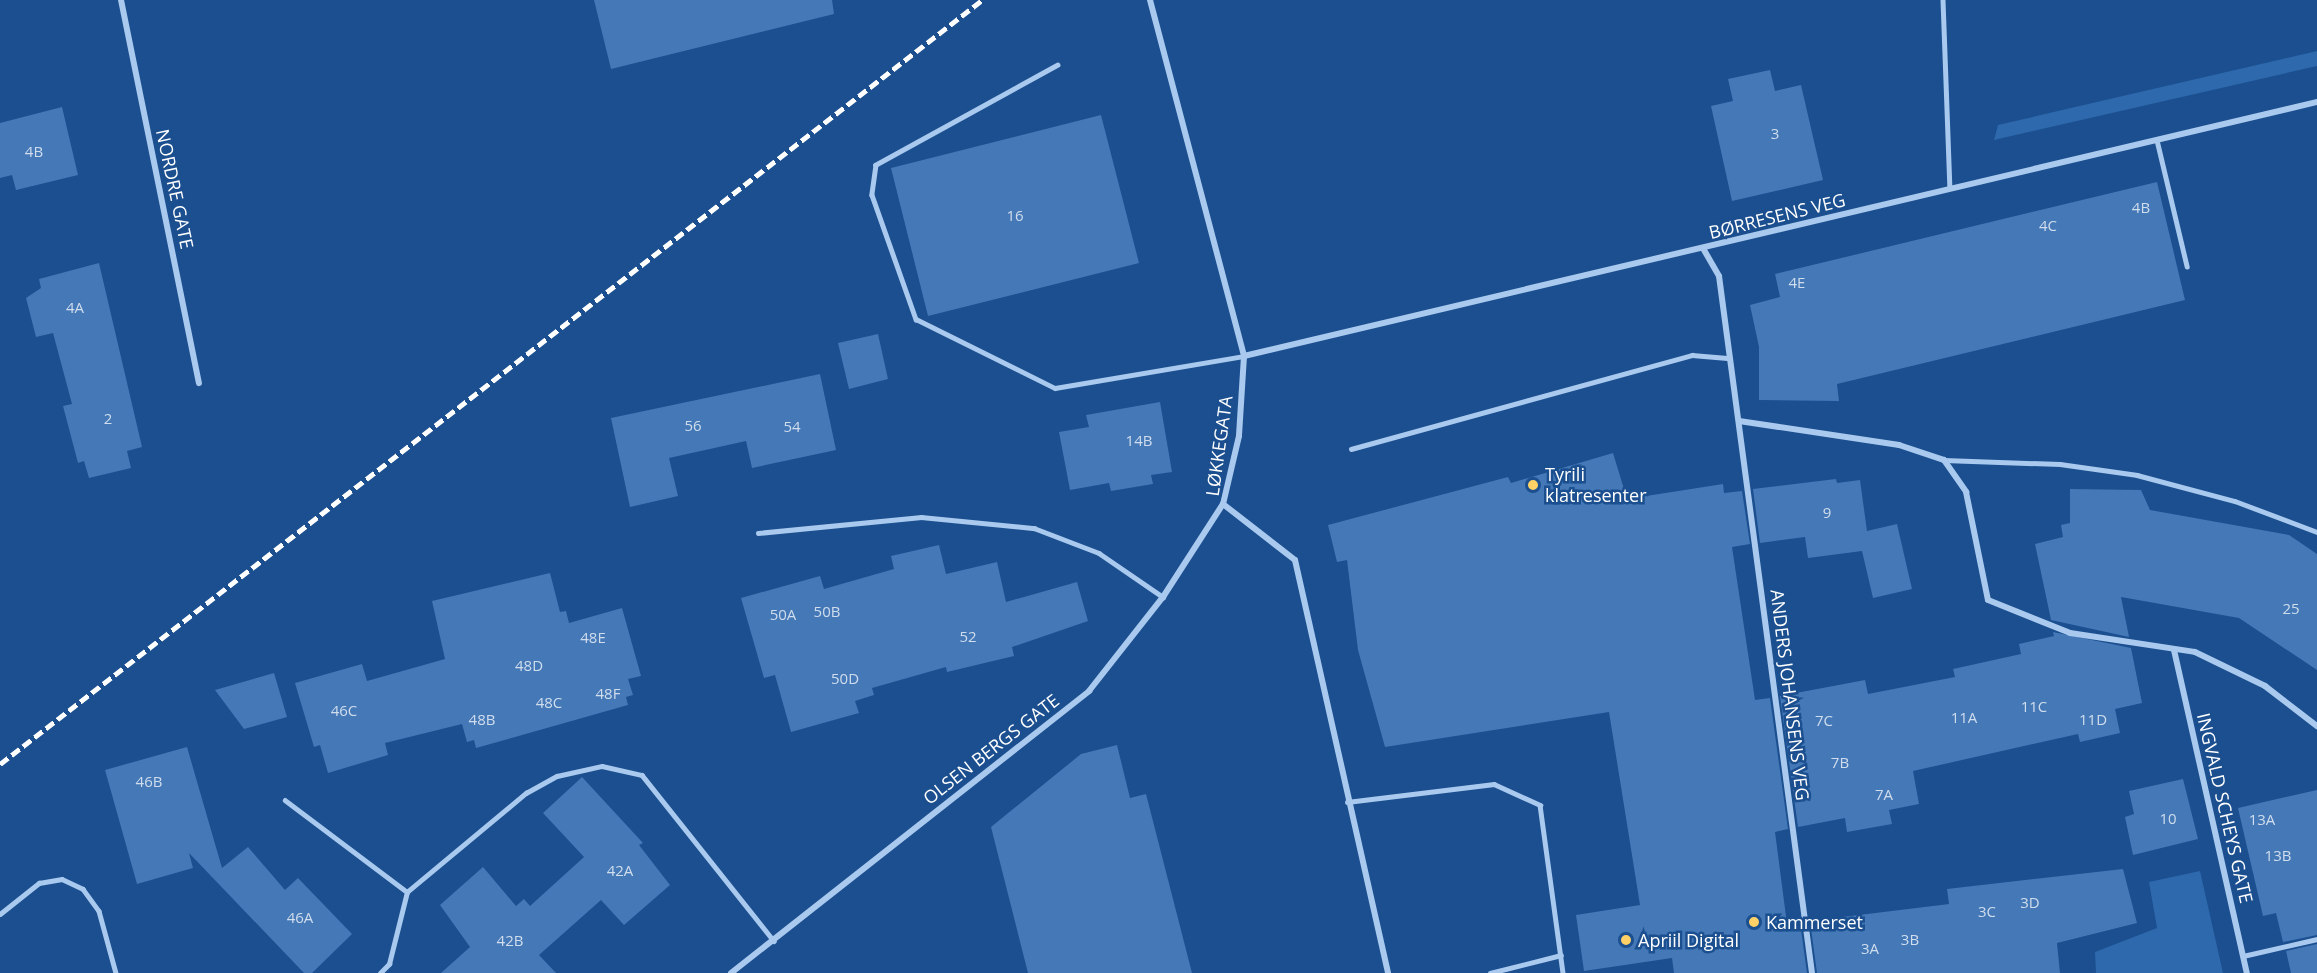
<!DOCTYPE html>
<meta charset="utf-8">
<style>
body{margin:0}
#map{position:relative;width:2317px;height:973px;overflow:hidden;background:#1b4f8f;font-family:"Open Sans",sans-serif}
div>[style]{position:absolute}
.green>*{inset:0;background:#2e69ad}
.building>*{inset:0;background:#4478b7}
.lane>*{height:4.5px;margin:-2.25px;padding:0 2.25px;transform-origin:2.25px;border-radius:2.25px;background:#a9c9ee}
.street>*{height:6px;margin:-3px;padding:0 3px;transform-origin:3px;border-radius:3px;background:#a9c9ee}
.rail>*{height:4.5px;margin-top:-2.25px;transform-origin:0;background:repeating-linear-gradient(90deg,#fff 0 10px,transparent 0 14.5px)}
.dots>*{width:16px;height:16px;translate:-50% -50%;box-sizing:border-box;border:3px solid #1b4f8f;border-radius:50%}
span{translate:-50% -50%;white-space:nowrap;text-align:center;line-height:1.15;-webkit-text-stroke:5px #1b4f8f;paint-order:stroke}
.number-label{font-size:15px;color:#d0dded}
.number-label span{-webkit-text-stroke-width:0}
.street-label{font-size:18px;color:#fff}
.poi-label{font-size:18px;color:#fff}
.left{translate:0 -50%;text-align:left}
</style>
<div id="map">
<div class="green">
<div style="clip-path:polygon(2317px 51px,2317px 66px,1994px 140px,1998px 125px)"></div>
<div style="clip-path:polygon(2200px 871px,2223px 973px,2096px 973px,2095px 952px,2157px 928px,2149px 882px)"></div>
</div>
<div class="building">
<div style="clip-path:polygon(594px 0,832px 0,834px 14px,611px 69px)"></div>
<div style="clip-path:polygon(1770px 70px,1775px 91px,1801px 85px,1823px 180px,1732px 201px,1711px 106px,1733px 101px,1728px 79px)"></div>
<div style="clip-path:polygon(62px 107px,78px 175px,16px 190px,12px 175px,0 178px,0 123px)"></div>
<div style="clip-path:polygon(1101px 115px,1139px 263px,928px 316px,891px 168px)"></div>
<div style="clip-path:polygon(2157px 182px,2185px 300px,1837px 384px,1839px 401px,1759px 400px,1759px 347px,1750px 305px,1780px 297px,1775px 274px)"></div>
<div style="clip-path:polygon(99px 263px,142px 447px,127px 451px,131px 468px,89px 478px,84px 461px,78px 463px,63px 406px,72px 404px,53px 333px,36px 337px,26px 298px,41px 288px,39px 279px)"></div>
<div style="clip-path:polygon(878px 334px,888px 379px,849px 389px,838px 343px)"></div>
<div style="clip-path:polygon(820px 374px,836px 450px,752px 468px,746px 441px,669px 458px,678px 496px,630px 507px,611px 418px)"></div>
<div style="clip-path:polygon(1160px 402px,1172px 472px,1151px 475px,1153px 484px,1111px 491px,1109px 483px,1070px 490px,1059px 432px,1089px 427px,1086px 415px)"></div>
<div style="clip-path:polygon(1613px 453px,1627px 499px,1723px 484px,1724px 493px,1742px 491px,1750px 544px,1732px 547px,1755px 700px,1770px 698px,1788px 829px,1775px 832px,1787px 924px,1800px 922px,1807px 973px,1674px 973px,1672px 958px,1584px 971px,1576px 915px,1640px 905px,1609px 712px,1385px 747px,1358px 650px,1347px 560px,1337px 562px,1328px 525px,1508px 477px,1511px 483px)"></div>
<div style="clip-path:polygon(1836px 479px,1837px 483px,1860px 480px,1867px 531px,1897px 524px,1912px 589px,1873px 598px,1862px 551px,1808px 558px,1805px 537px,1760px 543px,1753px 489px)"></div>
<div style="clip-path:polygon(2070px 489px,2141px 490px,2150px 510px,2289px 535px,2317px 554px,2317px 670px,2239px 618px,2121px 597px,2129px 637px,2051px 620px,2035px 544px,2063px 537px,2061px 525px,2070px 523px)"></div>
<div style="clip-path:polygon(939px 545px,946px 574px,997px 562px,1006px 602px,1077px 582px,1088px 621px,1012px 647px,1014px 656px,947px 672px,946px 667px,872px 688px,874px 695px,855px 701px,859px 713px,791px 732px,775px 675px,764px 678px,741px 598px,820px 576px,824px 589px,894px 569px,891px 556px)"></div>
<div style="clip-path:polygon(550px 573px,560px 612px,566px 611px,569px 623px,622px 608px,641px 676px,628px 679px,633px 695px,626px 697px,628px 705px,476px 748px,474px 740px,467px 742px,462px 724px,385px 743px,388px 755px,328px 773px,320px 745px,314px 747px,295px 683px,362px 664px,367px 681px,445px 659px,432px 601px)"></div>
<div style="clip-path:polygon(2053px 632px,2131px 648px,2142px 703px,2115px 709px,2120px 733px,2080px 742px,2078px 734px,1913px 771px,1919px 804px,1889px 810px,1892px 824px,1847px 832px,1845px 818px,1798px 827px,1780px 696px,1865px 680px,1868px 694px,1955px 677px,1953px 669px,2021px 654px,2019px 644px,2054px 636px)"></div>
<div style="clip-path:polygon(274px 673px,287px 717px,244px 729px,215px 690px)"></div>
<div style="clip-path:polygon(1117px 745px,1130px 798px,1146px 794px,1192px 973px,1028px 973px,991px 827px,1081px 754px)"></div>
<div style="clip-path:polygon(187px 747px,222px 868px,248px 847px,285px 890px,298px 878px,352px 934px,312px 973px,304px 973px,189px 853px,193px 868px,137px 884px,105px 770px)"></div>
<div style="clip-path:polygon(582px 777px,643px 843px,639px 845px,670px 885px,624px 925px,601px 900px,539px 955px,556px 973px,441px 973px,470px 947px,440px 905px,483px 867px,516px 906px,524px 899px,530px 906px,584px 857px,543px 813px)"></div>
<div style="clip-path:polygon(2183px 779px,2198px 839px,2133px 855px,2125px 817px,2134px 814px,2129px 791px)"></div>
<div style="clip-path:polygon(2317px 790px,2317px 935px,2283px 942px,2276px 913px,2263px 916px,2238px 808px)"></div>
<div style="clip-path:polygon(2123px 869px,2137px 923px,2057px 943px,2060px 973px,1817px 973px,1810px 921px,1949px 904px,1947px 889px)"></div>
<div style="clip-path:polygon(2317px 944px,2317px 973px,2291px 973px,2286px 951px)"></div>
</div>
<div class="lane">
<div style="left:1943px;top:0;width:188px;rotate:87.9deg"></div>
<div style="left:1058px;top:65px;width:208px;rotate:151.2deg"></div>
<div style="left:876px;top:165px;width:30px;rotate:98deg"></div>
<div style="left:872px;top:195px;width:132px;rotate:70.5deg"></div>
<div style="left:916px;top:319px;width:155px;rotate:26.4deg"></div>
<div style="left:1055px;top:388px;width:192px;rotate:-9.6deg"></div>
<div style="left:2157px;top:140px;width:130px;rotate:76.6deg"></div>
<div style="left:1351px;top:449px;width:354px;rotate:-15.4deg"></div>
<div style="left:1692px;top:355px;width:38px;rotate:5deg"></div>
<div style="left:1944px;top:460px;width:116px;rotate:2deg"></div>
<div style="left:2060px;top:464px;width:78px;rotate:8.1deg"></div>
<div style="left:2137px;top:475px;width:101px;rotate:14.9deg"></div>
<div style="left:2235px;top:501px;width:88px;rotate:20.7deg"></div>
<div style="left:758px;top:533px;width:164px;rotate:-5.6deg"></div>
<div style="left:921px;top:517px;width:114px;rotate:5.6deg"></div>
<div style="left:1034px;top:528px;width:70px;rotate:21deg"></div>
<div style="left:1099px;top:553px;width:78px;rotate:34.5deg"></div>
<div style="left:285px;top:800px;width:153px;rotate:37deg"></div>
<div style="left:407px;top:892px;width:155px;rotate:-39.8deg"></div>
<div style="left:526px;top:793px;width:35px;rotate:-29deg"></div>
<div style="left:557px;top:776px;width:46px;rotate:-12.5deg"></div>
<div style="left:602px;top:766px;width:41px;rotate:12.7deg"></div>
<div style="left:642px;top:775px;width:212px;rotate:51.5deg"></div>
<div style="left:1347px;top:802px;width:148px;rotate:-7deg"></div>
<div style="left:1494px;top:784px;width:51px;rotate:24.5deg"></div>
<div style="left:1540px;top:805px;width:170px;rotate:82.2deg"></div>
<div style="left:0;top:914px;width:50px;rotate:-38.5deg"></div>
<div style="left:39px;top:883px;width:23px;rotate:-10deg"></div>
<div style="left:62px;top:879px;width:23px;rotate:25deg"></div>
<div style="left:83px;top:889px;width:27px;rotate:54deg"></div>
<div style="left:99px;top:911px;width:64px;rotate:74.7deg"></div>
<div style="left:2243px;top:956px;width:76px;rotate:-12.9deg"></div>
<div style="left:380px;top:973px;width:13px;rotate:-45deg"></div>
<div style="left:389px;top:964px;width:74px;rotate:-76deg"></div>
<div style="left:1490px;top:973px;width:73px;rotate:-14.2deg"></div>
</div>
<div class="street">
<div style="left:121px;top:0;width:391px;rotate:78.5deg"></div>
<div style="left:1150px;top:0;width:368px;rotate:75.2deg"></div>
<div style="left:1244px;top:356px;width:80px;rotate:93.6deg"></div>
<div style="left:1239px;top:436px;width:70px;rotate:103.2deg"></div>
<div style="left:1223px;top:504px;width:91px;rotate:37.9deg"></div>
<div style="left:1295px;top:560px;width:423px;rotate:77.3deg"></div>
<div style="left:1704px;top:250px;width:30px;rotate:60deg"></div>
<div style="left:1719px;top:276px;width:703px;rotate:82.4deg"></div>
<div style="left:1244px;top:356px;width:1103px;rotate:-13.32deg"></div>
<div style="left:1739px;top:421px;width:162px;rotate:8.5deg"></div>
<div style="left:1899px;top:445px;width:47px;rotate:18.4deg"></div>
<div style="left:1944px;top:460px;width:39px;rotate:55deg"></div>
<div style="left:1966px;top:492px;width:110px;rotate:78.5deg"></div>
<div style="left:1988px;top:600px;width:88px;rotate:21.9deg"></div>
<div style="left:2070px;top:633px;width:126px;rotate:8.6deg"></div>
<div style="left:2195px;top:652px;width:78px;rotate:25.9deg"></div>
<div style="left:2265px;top:686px;width:66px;rotate:37.6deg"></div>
<div style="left:2174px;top:650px;width:331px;rotate:77.3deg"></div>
<div style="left:731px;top:973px;width:456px;rotate:-38.2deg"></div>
<div style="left:1089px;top:691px;width:120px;rotate:-51.8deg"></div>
<div style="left:1163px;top:597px;width:111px;rotate:-57.2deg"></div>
</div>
<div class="rail">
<div style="left:0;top:764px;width:1244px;rotate:-37.88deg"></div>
</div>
<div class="dots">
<div style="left:1533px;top:485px;background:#ffd166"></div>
<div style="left:1754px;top:922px;background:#ffd166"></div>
<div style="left:1626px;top:940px;background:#ffd166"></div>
</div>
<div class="number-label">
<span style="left:1775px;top:134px">3</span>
<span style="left:34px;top:152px">4B</span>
<span style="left:2141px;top:208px">4B</span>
<span style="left:1015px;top:216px">16</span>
<span style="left:2048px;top:226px">4C</span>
<span style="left:1797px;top:283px">4E</span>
<span style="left:75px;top:308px">4A</span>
<span style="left:108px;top:419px">2</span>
<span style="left:693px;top:426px">56</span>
<span style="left:792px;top:427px">54</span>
<span style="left:1139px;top:441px">14B</span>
<span style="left:1827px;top:513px">9</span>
<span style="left:2291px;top:609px">25</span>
<span style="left:827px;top:612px">50B</span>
<span style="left:783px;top:615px">50A</span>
<span style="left:968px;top:637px">52</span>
<span style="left:593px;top:638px">48E</span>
<span style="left:529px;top:666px">48D</span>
<span style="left:845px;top:679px">50D</span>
<span style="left:608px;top:694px">48F</span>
<span style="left:549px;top:703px">48C</span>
<span style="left:2034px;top:707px">11C</span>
<span style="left:344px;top:711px">46C</span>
<span style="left:1964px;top:718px">11A</span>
<span style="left:482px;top:720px">48B</span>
<span style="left:2093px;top:720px">11D</span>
<span style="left:1824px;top:721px">7C</span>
<span style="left:1840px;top:763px">7B</span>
<span style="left:149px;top:782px">46B</span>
<span style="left:1884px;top:795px">7A</span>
<span style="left:2168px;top:819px">10</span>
<span style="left:2262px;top:820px">13A</span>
<span style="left:2278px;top:856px">13B</span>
<span style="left:620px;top:871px">42A</span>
<span style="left:2030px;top:903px">3D</span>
<span style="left:1987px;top:912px">3C</span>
<span style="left:300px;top:918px">46A</span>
<span style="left:1910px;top:940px">3B</span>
<span style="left:510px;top:941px">42B</span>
<span style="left:1870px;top:949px">3A</span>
</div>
<div class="street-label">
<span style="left:175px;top:189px;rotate:78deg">NORDRE GATE</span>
<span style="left:1777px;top:216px;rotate:-14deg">BØRRESENS VEG</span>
<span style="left:1219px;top:446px;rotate:-82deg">LØKKEGATA</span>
<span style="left:1790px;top:695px;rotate:83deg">ANDERS JOHANSENS VEG</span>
<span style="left:991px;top:749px;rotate:-38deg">OLSEN BERGS GATE</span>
<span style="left:2225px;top:808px;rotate:77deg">INGVALD SCHEYS GATE</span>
</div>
<div class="poi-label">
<span class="left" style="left:1545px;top:485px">Tyrili<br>klatresenter</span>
<span class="left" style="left:1766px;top:922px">Kammerset</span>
<span class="left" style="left:1638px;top:940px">Apriil Digital</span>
</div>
</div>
